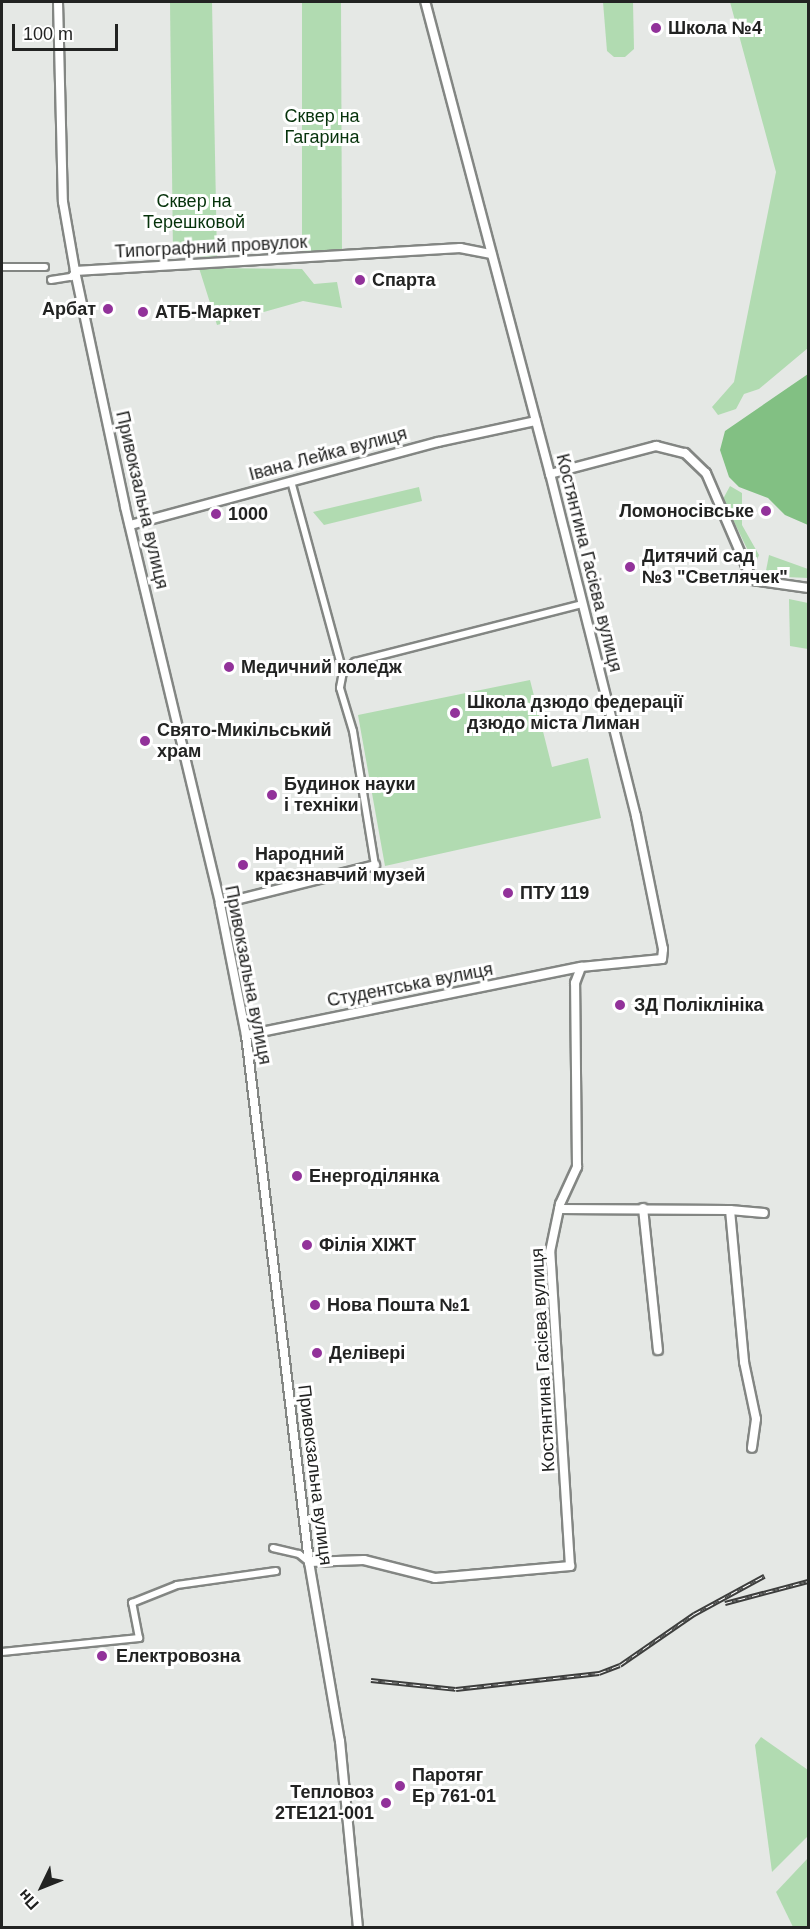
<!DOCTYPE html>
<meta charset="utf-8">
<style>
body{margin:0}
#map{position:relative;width:810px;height:1929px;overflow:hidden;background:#e5e8e5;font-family:Helvetica,sans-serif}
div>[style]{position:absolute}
.green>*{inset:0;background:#b1dbb1}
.water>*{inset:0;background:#82c083}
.roads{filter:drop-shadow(2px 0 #838683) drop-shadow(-2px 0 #838683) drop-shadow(0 2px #838683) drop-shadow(0 -2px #838683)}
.pedestrian>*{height:6px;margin:-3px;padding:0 3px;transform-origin:3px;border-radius:3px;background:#fff}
.minor>*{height:8px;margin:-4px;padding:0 4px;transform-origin:4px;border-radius:4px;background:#fff}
.rail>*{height:4.5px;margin-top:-2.25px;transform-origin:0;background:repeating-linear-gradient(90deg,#fff 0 7px,#3d3e3d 0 14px);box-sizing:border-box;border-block:2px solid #3d3e3d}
.dots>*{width:16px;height:16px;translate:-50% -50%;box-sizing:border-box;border:3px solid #fff;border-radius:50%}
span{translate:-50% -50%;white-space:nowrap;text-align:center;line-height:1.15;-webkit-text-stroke:6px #fff;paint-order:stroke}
.poi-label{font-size:18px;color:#222322;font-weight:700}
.left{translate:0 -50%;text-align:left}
.right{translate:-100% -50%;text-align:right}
.park-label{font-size:18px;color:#06330b}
.street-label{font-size:18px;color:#222322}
.frame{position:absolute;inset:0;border:3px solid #222322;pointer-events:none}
.north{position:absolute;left:12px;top:1857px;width:60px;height:60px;-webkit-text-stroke:4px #fff;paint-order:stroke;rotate:227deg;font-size:16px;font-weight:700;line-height:24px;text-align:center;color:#222322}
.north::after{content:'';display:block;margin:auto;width:21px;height:27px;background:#222322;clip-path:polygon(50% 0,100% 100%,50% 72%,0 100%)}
.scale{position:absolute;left:12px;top:24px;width:106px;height:27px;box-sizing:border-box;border:3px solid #222322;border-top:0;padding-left:8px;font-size:18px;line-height:21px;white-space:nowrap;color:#222322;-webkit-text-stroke:4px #fff;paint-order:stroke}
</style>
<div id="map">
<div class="green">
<div style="clip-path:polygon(170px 2px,212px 2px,217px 257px,173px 255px)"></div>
<div style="clip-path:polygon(302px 2px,341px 2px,342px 253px,302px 257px)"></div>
<div style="clip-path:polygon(603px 2px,633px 2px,634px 49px,625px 57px,614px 57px,607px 51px)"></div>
<div style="clip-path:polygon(730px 2px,808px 2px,808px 348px,759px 389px,744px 394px,736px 409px,718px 415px,712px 407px,734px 382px,776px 172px)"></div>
<div style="clip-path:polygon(199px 268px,302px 269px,314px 284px,337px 282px,342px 308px,303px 301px,217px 325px)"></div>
<div style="clip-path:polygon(730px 486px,742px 493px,742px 525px,759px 555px,755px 565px,723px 499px)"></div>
<div style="clip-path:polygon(419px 487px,422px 501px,324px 525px,313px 512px)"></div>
<div style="clip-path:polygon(769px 555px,808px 569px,808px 578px,765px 576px)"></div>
<div style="clip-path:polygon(789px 599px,808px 603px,808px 649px,790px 646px)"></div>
<div style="clip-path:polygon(530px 680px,552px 767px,588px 758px,601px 818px,385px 866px,358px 715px)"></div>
<div style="clip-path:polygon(761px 1737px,808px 1770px,808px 1836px,772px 1872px,755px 1745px)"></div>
<div style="clip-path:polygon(808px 1858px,808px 1927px,793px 1927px,776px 1892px)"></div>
</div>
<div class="water">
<div style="clip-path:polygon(808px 374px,808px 525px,785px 515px,768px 498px,739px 487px,729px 477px,720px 450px,725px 431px)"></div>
</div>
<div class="roads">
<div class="pedestrian">
<div style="left:2px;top:267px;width:43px"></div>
<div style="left:51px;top:280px;width:20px;rotate:-9deg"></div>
<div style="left:71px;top:277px;width:6px;rotate:-51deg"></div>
<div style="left:291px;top:481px;width:198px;rotate:74.8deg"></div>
<div style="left:343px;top:672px;width:16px;rotate:101deg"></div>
<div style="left:340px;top:688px;width:45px;rotate:73.2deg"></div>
<div style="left:353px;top:731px;width:136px;rotate:80.7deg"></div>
<div style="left:343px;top:672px;width:16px;rotate:-40deg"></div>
<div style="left:355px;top:662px;width:235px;rotate:-14.3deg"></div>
<div style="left:273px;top:1548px;width:27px;rotate:13deg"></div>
<div style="left:299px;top:1554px;width:13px;rotate:39deg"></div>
<div style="left:2px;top:1652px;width:138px;rotate:-5.8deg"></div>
<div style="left:139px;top:1638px;width:36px;rotate:-101deg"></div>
<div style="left:132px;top:1603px;width:48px;rotate:-21.8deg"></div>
<div style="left:177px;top:1585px;width:100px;rotate:-8deg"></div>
</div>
<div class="minor">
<div style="left:58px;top:2px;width:200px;rotate:88.6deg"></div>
<div style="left:63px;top:202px;width:70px;rotate:80.1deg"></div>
<div style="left:75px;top:271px;width:241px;rotate:78deg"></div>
<div style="left:125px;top:507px;width:408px;rotate:76.5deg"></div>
<div style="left:220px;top:904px;width:134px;rotate:78.8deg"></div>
<div style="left:246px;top:1035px;width:531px;rotate:83.18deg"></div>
<div style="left:309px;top:1562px;width:182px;rotate:80.2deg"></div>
<div style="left:340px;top:1741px;width:188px;rotate:84.5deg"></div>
<div style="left:75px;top:271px;width:386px;rotate:-3.4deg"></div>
<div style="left:460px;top:248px;width:32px;rotate:11deg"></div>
<div style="left:550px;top:474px;width:110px;rotate:-14.8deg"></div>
<div style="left:656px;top:446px;width:30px;rotate:14deg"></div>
<div style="left:685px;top:453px;width:29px;rotate:44deg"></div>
<div style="left:706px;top:473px;width:116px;rotate:66.7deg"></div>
<div style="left:752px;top:580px;width:57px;rotate:8.1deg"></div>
<div style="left:130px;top:525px;width:319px;rotate:-15.1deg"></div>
<div style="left:438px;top:442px;width:100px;rotate:-12.1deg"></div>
<div style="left:220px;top:904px;width:160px;rotate:-14.1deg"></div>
<div style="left:246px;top:1035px;width:342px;rotate:-11.5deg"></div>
<div style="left:643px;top:1208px;width:143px;rotate:84deg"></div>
<div style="left:559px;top:1209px;width:171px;rotate:0.3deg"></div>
<div style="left:730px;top:1210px;width:34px;rotate:5deg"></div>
<div style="left:730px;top:1210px;width:153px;rotate:84.7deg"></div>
<div style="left:744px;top:1362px;width:58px;rotate:78.1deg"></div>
<div style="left:756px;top:1419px;width:29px;rotate:98deg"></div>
<div style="left:309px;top:1562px;width:55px;rotate:-2.1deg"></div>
<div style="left:364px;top:1560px;width:73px;rotate:14.2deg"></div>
<div style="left:435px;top:1578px;width:136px;rotate:-5.1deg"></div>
<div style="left:570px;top:1566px;width:315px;rotate:-93.6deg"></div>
<div style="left:550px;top:1252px;width:49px;rotate:-78.2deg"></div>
<div style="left:560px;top:1204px;width:41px;rotate:-65.3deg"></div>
<div style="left:577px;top:1167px;width:184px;rotate:-90.6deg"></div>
<div style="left:575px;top:983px;width:17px;rotate:-69deg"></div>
<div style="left:581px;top:967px;width:81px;rotate:-5.6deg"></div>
<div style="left:662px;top:959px;width:10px;rotate:-84deg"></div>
<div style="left:663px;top:949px;width:136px;rotate:-101.5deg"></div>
<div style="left:636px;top:816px;width:353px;rotate:-104.1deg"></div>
<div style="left:550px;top:474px;width:488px;rotate:-104.8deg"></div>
</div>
</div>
<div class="rail">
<div style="left:725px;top:1603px;width:86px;rotate:-14.8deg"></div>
<div style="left:371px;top:1680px;width:85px;rotate:6deg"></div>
<div style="left:456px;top:1689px;width:144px;rotate:-6.4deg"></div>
<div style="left:599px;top:1673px;width:22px;rotate:-21deg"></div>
<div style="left:620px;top:1665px;width:90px;rotate:-34.6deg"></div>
<div style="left:694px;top:1614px;width:80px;rotate:-28.5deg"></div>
</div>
<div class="dots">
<div style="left:656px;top:28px;background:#92329a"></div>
<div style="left:360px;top:280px;background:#92329a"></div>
<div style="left:108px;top:309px;background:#92329a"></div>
<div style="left:143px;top:312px;background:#92329a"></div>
<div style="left:766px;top:511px;background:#92329a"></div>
<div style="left:216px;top:514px;background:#92329a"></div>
<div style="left:630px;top:567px;background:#92329a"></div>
<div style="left:229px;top:667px;background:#92329a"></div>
<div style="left:455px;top:713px;background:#92329a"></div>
<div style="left:145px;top:741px;background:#92329a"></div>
<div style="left:272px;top:795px;background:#92329a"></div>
<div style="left:243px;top:865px;background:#92329a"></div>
<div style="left:508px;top:893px;background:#92329a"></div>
<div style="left:620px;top:1005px;background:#92329a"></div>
<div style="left:297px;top:1176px;background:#92329a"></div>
<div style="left:307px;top:1245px;background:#92329a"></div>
<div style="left:315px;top:1305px;background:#92329a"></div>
<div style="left:317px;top:1353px;background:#92329a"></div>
<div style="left:102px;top:1656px;background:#92329a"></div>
<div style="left:400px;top:1786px;background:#92329a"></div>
<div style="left:386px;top:1803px;background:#92329a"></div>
</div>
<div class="poi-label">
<span class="left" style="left:668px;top:28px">Школа №4</span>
<span class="left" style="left:372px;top:280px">Спарта</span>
<span class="right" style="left:96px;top:309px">Арбат</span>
<span class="left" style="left:155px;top:312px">АТБ-Маркет</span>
<span class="right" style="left:754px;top:511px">Ломоносівське</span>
<span class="left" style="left:228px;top:514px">1000</span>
<span class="left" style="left:642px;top:567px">Дитячий сад<br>№3 "Светлячек"</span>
<span class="left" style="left:241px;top:667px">Медичний коледж</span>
<span class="left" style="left:467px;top:713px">Школа дзюдо федерації<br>дзюдо міста Лиман</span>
<span class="left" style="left:157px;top:741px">Свято-Микільський<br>храм</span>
<span class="left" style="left:284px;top:795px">Будинок науки<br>і техніки</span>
<span class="left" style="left:255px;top:865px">Народний<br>краєзнавчий музей</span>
<span class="left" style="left:520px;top:893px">ПТУ 119</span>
<span class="left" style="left:634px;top:1005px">ЗД Поліклініка</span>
<span class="left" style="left:309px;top:1176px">Енергоділянка</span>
<span class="left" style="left:319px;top:1245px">Філія ХІЖТ</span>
<span class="left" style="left:327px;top:1305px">Нова Пошта №1</span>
<span class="left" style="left:329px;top:1353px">Делівері</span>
<span class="left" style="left:116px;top:1656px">Електровозна</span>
<span class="left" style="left:412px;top:1786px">Паротяг<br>Ер 761-01</span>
<span class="right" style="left:374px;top:1803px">Тепловоз<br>2ТЕ121-001</span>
</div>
<div class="park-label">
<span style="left:322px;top:127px">Сквер на<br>Гагарина</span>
<span style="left:194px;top:212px">Сквер на<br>Терешковой</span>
</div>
<div class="street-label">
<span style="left:211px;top:247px;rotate:-3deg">Типографний провулок</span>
<span style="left:328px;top:454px;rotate:-15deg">Івана Лейка вулиця</span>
<span style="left:142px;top:500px;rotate:77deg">Привокзальна вулиця</span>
<span style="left:589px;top:563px;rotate:76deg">Костянтина Гасієва вулиця</span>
<span style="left:248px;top:975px;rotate:79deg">Привокзальна вулиця</span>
<span style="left:410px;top:985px;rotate:-11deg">Студентська вулиця</span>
<span style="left:543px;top:1360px;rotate:-93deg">Костянтина Гасієва вулиця</span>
<span style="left:315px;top:1475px;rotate:83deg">Привокзальна вулиця</span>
</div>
<div class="frame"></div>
<div class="north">Пн</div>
<div class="scale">100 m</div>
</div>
